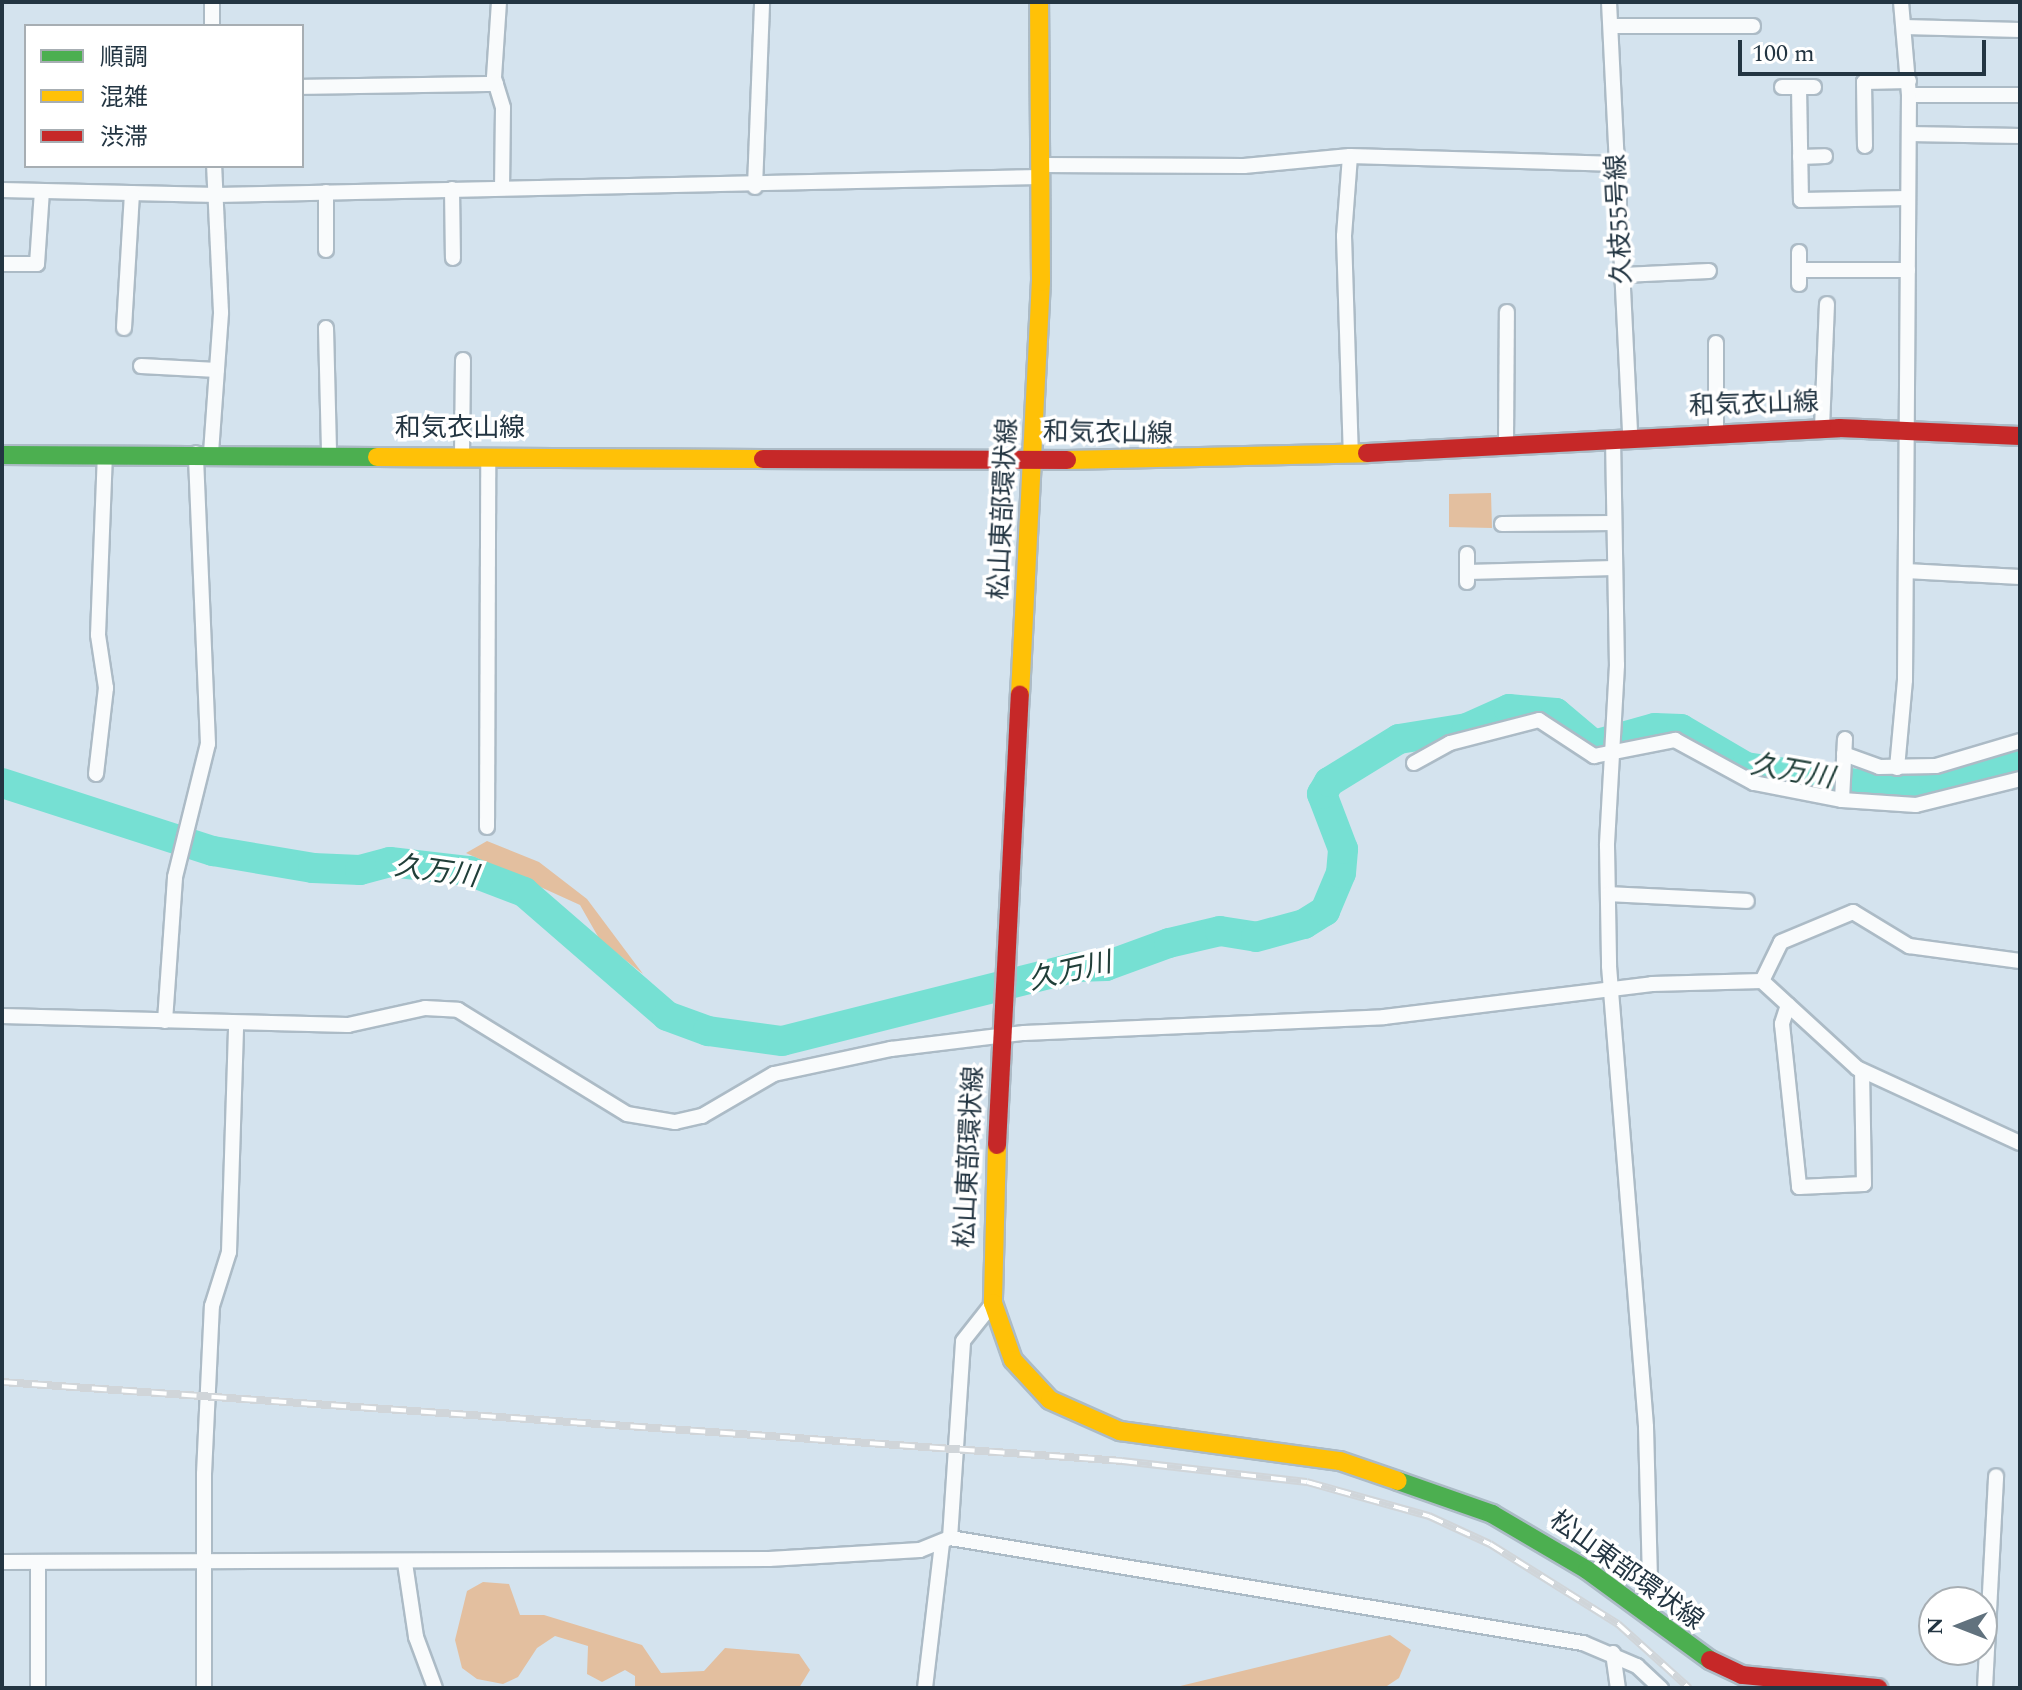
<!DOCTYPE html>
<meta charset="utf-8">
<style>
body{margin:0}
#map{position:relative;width:2022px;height:1690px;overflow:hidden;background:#d4e3ee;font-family:Spectral,"Noto Sans JP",serif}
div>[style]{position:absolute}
.green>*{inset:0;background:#e3bf9f}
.river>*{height:30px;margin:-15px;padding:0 15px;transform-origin:15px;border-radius:15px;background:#76e0d3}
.roads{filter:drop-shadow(2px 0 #acbbc6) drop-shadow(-2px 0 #acbbc6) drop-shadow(0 2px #acbbc6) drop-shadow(0 -2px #acbbc6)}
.street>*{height:14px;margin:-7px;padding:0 7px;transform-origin:7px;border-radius:7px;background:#f9fbfc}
.fast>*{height:18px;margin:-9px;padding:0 9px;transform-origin:9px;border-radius:9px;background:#4caf50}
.slow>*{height:18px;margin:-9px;padding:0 9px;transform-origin:9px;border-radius:9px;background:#ffc107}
.jam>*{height:18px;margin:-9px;padding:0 9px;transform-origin:9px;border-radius:9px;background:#c62828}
.rail>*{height:8px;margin-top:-4px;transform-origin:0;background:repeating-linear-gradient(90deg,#fff 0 15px,#d0d5d9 0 30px);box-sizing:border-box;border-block:2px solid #d0d5d9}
span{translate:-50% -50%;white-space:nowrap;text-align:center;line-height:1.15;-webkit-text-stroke:7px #fff;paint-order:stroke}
.street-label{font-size:26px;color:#233542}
.water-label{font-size:28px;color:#213f39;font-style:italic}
.frame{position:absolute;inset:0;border:4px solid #233542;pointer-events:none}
.legend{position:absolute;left:24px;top:24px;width:280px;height:144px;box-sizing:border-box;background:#fff;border:2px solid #a7aeb3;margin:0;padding:10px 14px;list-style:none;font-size:24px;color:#233542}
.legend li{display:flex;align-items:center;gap:16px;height:40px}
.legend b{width:40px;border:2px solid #a7aeb3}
.north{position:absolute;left:1918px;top:1586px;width:80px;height:80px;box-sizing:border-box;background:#fff;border:2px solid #a7aeb3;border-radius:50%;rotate:270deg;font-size:22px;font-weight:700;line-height:32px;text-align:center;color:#233542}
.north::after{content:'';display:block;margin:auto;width:28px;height:36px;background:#61727e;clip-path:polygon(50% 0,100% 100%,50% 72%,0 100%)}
.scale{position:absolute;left:1738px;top:40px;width:248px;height:36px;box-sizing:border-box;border:4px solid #233542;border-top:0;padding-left:10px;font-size:24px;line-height:28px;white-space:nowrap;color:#233542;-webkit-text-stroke:6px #fff;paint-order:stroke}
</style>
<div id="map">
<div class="green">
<div style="clip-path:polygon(1491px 493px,1492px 528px,1449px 527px,1449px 494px)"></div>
<div style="clip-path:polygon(487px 841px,539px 862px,587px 899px,643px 974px,600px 940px,580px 905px,466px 853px)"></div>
<div style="clip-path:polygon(483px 1582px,509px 1584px,520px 1615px,544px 1615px,642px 1645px,661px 1673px,704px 1671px,725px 1648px,799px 1654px,810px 1670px,799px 1688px,635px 1688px,635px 1676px,625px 1670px,602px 1682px,587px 1674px,588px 1646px,555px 1636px,537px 1648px,518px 1677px,503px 1684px,477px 1679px,462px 1668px,455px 1640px,467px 1591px)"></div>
<div style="clip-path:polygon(1390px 1635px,1411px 1650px,1399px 1678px,1384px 1688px,1172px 1688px)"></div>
</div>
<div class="river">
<div style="left:2px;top:783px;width:222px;rotate:17.9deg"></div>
<div style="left:213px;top:851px;width:101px;rotate:9.6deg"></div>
<div style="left:313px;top:868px;width:47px;rotate:2.4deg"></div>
<div style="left:360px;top:870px;width:31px;rotate:-15deg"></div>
<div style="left:390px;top:862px;width:80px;rotate:6.5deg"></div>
<div style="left:469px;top:871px;width:59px;rotate:20.9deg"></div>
<div style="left:524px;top:892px;width:189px;rotate:40.9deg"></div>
<div style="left:667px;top:1016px;width:44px;rotate:20.1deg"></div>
<div style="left:708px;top:1031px;width:75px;rotate:7.7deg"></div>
<div style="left:782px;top:1041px;width:303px;rotate:-14.1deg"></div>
<div style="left:1076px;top:967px;width:30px;rotate:-2deg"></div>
<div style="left:1106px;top:966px;width:67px;rotate:-20.1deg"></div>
<div style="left:1169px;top:943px;width:52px;rotate:-13.2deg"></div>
<div style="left:1220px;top:931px;width:36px;rotate:9deg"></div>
<div style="left:1256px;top:937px;width:50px;rotate:-15.2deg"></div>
<div style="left:1304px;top:924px;width:25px;rotate:-32deg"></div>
<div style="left:1325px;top:911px;width:41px;rotate:-67.2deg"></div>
<div style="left:1341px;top:873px;width:24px;rotate:-85deg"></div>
<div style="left:1343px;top:849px;width:59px;rotate:-110.9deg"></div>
<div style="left:1322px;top:794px;width:14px;rotate:-60deg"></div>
<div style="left:1329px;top:782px;width:82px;rotate:-31.6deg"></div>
<div style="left:1399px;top:739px;width:69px;rotate:-9.2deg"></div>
<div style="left:1467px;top:728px;width:46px;rotate:-24.3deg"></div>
<div style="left:1509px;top:709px;width:47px;rotate:4.9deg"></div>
<div style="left:1556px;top:713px;width:50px;rotate:40.1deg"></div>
<div style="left:1594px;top:745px;width:63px;rotate:-15.6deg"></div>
<div style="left:1655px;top:728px;width:26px;rotate:2deg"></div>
<div style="left:1681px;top:729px;width:75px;rotate:30.3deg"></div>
<div style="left:1746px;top:767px;width:125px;rotate:8.7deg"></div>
<div style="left:1870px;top:786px;width:64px;rotate:-6.2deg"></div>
<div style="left:1934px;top:779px;width:89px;rotate:-14.3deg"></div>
</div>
<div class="roads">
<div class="street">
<div style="left:212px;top:2px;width:24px;rotate:90deg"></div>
<div style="left:499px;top:2px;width:76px;rotate:93.8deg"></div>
<div style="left:494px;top:78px;width:31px;rotate:73deg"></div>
<div style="left:503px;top:108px;width:80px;rotate:90.7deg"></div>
<div style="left:1609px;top:2px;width:435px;rotate:87.2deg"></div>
<div style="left:1611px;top:26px;width:142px"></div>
<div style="left:1904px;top:27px;width:116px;rotate:1.5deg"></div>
<div style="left:302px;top:87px;width:194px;rotate:-0.9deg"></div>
<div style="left:1782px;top:87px;width:32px"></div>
<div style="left:1799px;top:87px;width:113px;rotate:89deg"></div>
<div style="left:1801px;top:200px;width:107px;rotate:-1.1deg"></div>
<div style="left:1909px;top:95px;width:111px"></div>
<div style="left:1909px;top:134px;width:111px;rotate:1deg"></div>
<div style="left:1865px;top:146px;width:64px;rotate:-90.9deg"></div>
<div style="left:1864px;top:82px;width:45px;rotate:-1.3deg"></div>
<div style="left:1350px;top:156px;width:80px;rotate:94.3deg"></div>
<div style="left:1344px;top:236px;width:218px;rotate:88.2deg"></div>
<div style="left:1800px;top:157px;width:25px;rotate:-2deg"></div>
<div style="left:1042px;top:165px;width:202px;rotate:0.3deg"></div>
<div style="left:1244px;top:166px;width:106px;rotate:-5.4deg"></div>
<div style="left:1350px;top:156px;width:268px;rotate:1.7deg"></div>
<div style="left:755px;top:187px;width:185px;rotate:-87.8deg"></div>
<div style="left:452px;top:189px;width:69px;rotate:89.2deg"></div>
<div style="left:2px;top:190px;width:215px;rotate:1.3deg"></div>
<div style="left:217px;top:195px;width:824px;rotate:-1.25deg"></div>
<div style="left:326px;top:192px;width:58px;rotate:90deg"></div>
<div style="left:1799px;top:252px;width:32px;rotate:90deg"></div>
<div style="left:2px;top:264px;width:35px"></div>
<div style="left:37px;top:264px;width:73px;rotate:-86.1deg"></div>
<div style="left:1799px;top:270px;width:109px"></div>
<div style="left:1623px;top:275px;width:86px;rotate:-2.7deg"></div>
<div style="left:124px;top:328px;width:135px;rotate:-86.6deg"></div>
<div style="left:326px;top:328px;width:126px;rotate:88.6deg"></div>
<div style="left:1716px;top:343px;width:90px;rotate:90deg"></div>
<div style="left:141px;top:366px;width:76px;rotate:3deg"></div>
<div style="left:1822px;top:428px;width:124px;rotate:-87.7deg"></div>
<div style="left:1613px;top:438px;width:227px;rotate:89deg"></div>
<div style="left:1617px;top:665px;width:181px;rotate:93.2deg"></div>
<div style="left:1607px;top:846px;width:120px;rotate:89deg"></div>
<div style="left:1609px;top:966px;width:462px;rotate:85.4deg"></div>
<div style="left:1646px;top:1427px;width:191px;rotate:88.5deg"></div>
<div style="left:1506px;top:442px;width:130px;rotate:-89.6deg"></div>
<div style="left:211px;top:453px;width:141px;rotate:-85.9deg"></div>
<div style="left:221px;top:312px;width:146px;rotate:-92.7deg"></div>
<div style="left:462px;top:456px;width:96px;rotate:-89.4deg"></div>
<div style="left:1502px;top:524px;width:111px;rotate:-0.5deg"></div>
<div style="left:1467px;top:554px;width:28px;rotate:90deg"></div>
<div style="left:1906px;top:571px;width:114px;rotate:3deg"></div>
<div style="left:1467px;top:572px;width:147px;rotate:-1.6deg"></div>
<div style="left:1844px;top:754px;width:37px;rotate:20deg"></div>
<div style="left:1879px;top:767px;width:57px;rotate:-1deg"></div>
<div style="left:1936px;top:766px;width:88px;rotate:-16.6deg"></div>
<div style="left:1414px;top:763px;width:41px;rotate:-29.1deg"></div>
<div style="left:1450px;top:743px;width:92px;rotate:-14.5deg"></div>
<div style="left:1539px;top:720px;width:66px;rotate:33.2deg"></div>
<div style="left:1594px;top:756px;width:83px;rotate:-11.2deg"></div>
<div style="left:1675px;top:740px;width:90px;rotate:28.6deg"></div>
<div style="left:1754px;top:783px;width:90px;rotate:10.9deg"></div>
<div style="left:1842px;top:800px;width:74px;rotate:3.9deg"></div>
<div style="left:1916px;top:805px;width:107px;rotate:-14deg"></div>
<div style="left:1897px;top:768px;width:88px;rotate:-84.8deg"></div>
<div style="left:1905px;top:680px;width:585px;rotate:-89.61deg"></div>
<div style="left:1909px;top:95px;width:93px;rotate:-94.9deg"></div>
<div style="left:96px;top:774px;width:87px;rotate:-83.4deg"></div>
<div style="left:106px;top:688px;width:54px;rotate:-98.6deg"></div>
<div style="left:98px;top:635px;width:181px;rotate:-87.8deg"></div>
<div style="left:1842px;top:800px;width:61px;rotate:-87.2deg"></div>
<div style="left:487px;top:827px;width:371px;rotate:-89.8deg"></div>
<div style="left:1609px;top:894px;width:138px;rotate:2.9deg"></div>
<div style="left:1762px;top:981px;width:129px;rotate:42.5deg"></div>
<div style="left:1857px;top:1068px;width:179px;rotate:24.7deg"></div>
<div style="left:1788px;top:1005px;width:20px;rotate:108deg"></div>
<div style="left:1782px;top:1024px;width:164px;rotate:84deg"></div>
<div style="left:1799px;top:1187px;width:65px;rotate:-2.6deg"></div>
<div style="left:1864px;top:1184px;width:113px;rotate:-91deg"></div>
<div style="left:2px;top:1016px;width:346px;rotate:1.5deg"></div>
<div style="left:348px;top:1025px;width:79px;rotate:-12.4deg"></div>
<div style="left:425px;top:1008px;width:33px;rotate:3deg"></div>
<div style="left:458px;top:1010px;width:198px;rotate:31.6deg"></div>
<div style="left:627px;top:1114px;width:49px;rotate:9.5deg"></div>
<div style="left:675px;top:1122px;width:28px;rotate:-13deg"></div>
<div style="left:702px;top:1116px;width:83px;rotate:-30.3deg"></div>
<div style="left:774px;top:1074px;width:120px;rotate:-12.1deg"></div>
<div style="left:891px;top:1049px;width:134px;rotate:-6.9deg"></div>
<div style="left:1024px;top:1033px;width:360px;rotate:-2.5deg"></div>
<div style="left:1384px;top:1017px;width:270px;rotate:-7deg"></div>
<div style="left:1652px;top:984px;width:110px;rotate:-1.6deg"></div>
<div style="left:1762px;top:981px;width:43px;rotate:-64deg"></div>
<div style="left:1781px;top:942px;width:78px;rotate:-22.6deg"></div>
<div style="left:1853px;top:912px;width:66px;rotate:31.3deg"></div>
<div style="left:1909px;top:946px;width:112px;rotate:7.7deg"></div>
<div style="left:165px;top:1021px;width:144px;rotate:-86deg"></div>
<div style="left:175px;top:877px;width:137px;rotate:-76.1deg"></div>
<div style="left:208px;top:744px;width:291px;rotate:-92.4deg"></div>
<div style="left:950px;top:1538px;width:642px;rotate:9.42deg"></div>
<div style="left:1583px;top:1643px;width:59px;rotate:23.1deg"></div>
<div style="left:1637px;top:1666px;width:33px;rotate:43deg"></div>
<div style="left:2px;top:1562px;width:767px;rotate:-0.22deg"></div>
<div style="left:769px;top:1559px;width:151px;rotate:-3.4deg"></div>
<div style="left:920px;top:1550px;width:32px;rotate:-22deg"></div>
<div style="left:950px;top:1538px;width:197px;rotate:-86.2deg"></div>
<div style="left:963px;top:1341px;width:48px;rotate:-51.7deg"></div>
<div style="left:405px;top:1563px;width:75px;rotate:81.5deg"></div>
<div style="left:416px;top:1637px;width:54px;rotate:69.6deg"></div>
<div style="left:38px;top:1564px;width:124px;rotate:90deg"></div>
<div style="left:1613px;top:1653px;width:35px;rotate:82deg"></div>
<div style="left:204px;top:1688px;width:214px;rotate:-90deg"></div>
<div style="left:204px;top:1474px;width:168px;rotate:-87.3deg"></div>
<div style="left:212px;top:1306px;width:57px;rotate:-72.5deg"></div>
<div style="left:229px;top:1252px;width:229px;rotate:-88.2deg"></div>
<div style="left:925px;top:1688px;width:146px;rotate:-83.3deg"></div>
<div style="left:1985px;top:1688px;width:212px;rotate:-87deg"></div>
</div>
<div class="fast">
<div style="left:2px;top:455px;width:375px;rotate:0.3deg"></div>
<div style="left:1398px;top:1481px;width:100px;rotate:19.3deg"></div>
<div style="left:1492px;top:1514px;width:110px;rotate:30.5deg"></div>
<div style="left:1587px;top:1570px;width:152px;rotate:36.2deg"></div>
</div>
<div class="slow">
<div style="left:377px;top:457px;width:386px;rotate:0.3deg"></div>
<div style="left:1067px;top:460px;width:300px;rotate:-1.3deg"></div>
<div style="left:1020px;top:695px;width:414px;rotate:-87.1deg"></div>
<div style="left:1041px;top:282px;width:280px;rotate:-90.4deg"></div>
<div style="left:997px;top:1145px;width:158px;rotate:91.5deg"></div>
<div style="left:993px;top:1303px;width:60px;rotate:70.7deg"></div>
<div style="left:1013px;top:1360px;width:54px;rotate:47.2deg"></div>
<div style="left:1050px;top:1400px;width:77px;rotate:23.9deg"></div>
<div style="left:1120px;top:1431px;width:222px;rotate:7.8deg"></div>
<div style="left:1340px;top:1461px;width:61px;rotate:19deg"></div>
</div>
<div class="jam">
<div style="left:1367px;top:453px;width:473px;rotate:-3deg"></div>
<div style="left:1839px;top:428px;width:181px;rotate:2.5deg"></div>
<div style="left:763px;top:459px;width:304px;rotate:0.2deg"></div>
<div style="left:997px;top:1145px;width:451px;rotate:-87.1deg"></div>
<div style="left:1710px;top:1660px;width:35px;rotate:25deg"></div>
<div style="left:1742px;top:1675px;width:137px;rotate:5.5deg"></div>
</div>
</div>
<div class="rail">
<div style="left:2px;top:1382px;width:1123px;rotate:4.03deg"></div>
<div style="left:1122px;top:1461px;width:186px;rotate:6.5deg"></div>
<div style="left:1307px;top:1482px;width:127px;rotate:15.6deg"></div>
<div style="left:1429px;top:1516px;width:67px;rotate:24.7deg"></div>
<div style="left:1490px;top:1544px;width:151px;rotate:32deg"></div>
<div style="left:1618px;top:1624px;width:96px;rotate:42deg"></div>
</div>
<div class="street-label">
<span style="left:1620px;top:219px;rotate:-93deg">久枝55号線</span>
<span style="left:1754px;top:405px;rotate:-2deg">和気衣山線</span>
<span style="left:460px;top:429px">和気衣山線</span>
<span style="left:1108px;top:434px;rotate:1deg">和気衣山線</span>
<span style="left:1004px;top:509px;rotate:-87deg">松山東部環状線</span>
<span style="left:970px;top:1157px;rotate:-87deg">松山東部環状線</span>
<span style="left:1626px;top:1571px;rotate:36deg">松山東部環状線</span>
</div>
<div class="water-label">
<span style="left:1792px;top:772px;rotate:10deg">久万川</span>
<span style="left:436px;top:872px;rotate:8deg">久万川</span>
<span style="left:1070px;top:972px;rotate:-13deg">久万川</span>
</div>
<div class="frame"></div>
<ul class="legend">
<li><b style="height:10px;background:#4caf50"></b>順調</li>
<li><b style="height:10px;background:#ffc107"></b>混雑</li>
<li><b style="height:10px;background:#c62828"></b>渋滞</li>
</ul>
<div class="north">N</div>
<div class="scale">100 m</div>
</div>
